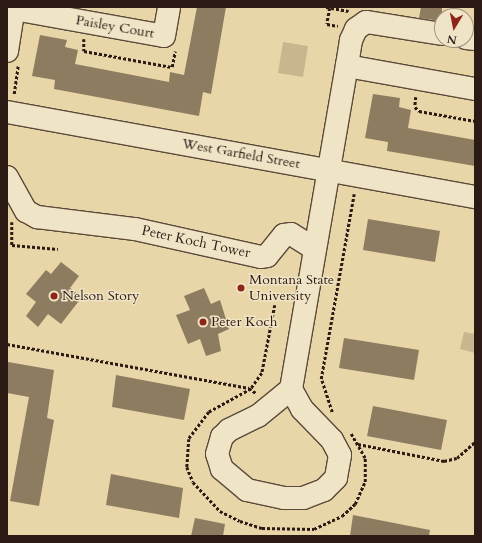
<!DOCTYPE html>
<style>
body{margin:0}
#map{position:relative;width:482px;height:543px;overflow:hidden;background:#e8d6a8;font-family:Cardo,serif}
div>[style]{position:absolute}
.green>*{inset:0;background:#c8b68f}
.building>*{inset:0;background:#8e7c61}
.path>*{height:2.5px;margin-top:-1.25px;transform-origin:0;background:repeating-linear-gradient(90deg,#2c1a14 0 3px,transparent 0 5px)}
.roads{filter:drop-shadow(1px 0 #5b4939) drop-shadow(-1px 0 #5b4939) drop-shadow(0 1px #5b4939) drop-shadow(0 -1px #5b4939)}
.minor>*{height:22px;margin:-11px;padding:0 11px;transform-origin:11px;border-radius:11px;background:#f0e4c6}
.dots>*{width:11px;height:11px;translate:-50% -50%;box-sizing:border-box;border:2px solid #f0e4c6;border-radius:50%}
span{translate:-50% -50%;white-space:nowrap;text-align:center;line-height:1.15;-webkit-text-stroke:3px #f0e4c6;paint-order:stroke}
.street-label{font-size:14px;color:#2c1a14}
.poi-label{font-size:14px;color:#2c1a14}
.left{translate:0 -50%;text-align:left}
.frame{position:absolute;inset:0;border:8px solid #2c1a14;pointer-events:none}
.north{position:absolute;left:434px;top:8px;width:40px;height:40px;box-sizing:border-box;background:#f0e4c6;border:1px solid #a2937f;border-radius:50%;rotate:190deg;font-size:11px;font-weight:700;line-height:16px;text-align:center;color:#2c1a14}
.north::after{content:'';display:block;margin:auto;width:14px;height:18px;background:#8f2418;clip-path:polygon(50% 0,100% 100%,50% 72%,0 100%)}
</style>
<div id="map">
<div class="green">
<div style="clip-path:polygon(283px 42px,308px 46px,303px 77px,278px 73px)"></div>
<div style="clip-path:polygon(464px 332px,475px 334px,475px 353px,460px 349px)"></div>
</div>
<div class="building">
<div style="clip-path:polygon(197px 7px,226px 7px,211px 94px,203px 92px,199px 116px,54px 89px,55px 80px,32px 76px,40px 35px,67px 40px,65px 47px,78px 50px,75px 64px,169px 82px,170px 72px,184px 75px)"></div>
<div style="clip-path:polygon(421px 7px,442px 7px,442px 21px,419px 18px)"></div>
<div style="clip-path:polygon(373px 94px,400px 98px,399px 107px,411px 110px,408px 128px,475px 140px,475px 166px,387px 151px,388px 142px,365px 138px)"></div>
<div style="clip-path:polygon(368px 219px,440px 231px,435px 262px,363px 250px)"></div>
<div style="clip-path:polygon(61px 262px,79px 276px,70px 288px,82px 297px,61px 324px,48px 314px,38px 327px,26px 316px,36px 302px,26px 294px,46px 270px,51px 274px)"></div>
<div style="clip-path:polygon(204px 288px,211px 304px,220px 300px,229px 329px,218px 334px,221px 351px,206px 356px,200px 339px,188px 344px,176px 315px,190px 310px,184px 296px)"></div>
<div style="clip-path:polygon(344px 338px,419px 350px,414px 380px,339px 368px)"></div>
<div style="clip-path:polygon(8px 362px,54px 370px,47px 418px,54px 420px,39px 506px,10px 501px,29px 397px,7px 393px)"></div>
<div style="clip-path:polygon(116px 375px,190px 389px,184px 420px,112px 407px)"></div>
<div style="clip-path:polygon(373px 406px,447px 420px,441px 450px,367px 436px)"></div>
<div style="clip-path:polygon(111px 474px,183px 488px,179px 518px,106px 505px)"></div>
<div style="clip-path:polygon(353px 515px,430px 530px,429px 536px,350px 536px)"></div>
<div style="clip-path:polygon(195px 518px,225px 524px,223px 536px,191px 536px)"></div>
</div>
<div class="path">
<div style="left:326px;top:7px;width:23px;rotate:10deg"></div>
<div style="left:330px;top:8px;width:16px;rotate:101deg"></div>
<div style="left:327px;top:24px;width:11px;rotate:10deg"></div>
<div style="left:84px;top:39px;width:12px;rotate:90deg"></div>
<div style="left:84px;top:51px;width:89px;rotate:10.3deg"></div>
<div style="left:172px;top:67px;width:16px;rotate:-79deg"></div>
<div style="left:14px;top:94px;width:28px;rotate:-82deg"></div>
<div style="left:416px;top:97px;width:10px;rotate:96deg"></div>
<div style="left:415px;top:107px;width:6px;rotate:45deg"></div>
<div style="left:419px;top:111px;width:57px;rotate:10.1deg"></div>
<div style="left:12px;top:222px;width:23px;rotate:90deg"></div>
<div style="left:12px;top:245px;width:46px;rotate:5deg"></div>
<div style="left:275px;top:305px;width:69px;rotate:100.8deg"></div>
<div style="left:262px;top:373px;width:19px;rotate:125deg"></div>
<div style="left:251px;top:389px;width:48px;rotate:151.3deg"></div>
<div style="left:209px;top:412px;width:34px;rotate:127deg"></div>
<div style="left:189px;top:439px;width:28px;rotate:94deg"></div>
<div style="left:187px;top:467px;width:16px;rotate:68deg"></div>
<div style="left:193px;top:482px;width:40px;rotate:47deg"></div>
<div style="left:220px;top:511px;width:22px;rotate:27deg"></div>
<div style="left:240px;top:521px;width:23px;rotate:18deg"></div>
<div style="left:262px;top:528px;width:52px;rotate:1.1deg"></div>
<div style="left:314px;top:529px;width:31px;rotate:-25deg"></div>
<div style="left:342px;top:516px;width:18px;rotate:-43deg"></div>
<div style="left:355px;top:504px;width:24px;rotate:-66deg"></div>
<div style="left:365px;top:482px;width:24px;rotate:-90deg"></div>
<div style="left:365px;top:458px;width:28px;rotate:-120deg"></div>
<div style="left:7px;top:344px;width:246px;rotate:10.3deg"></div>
<div style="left:249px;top:388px;width:9px;rotate:36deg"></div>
<div style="left:332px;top:412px;width:35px;rotate:-108deg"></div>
<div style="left:321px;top:379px;width:188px;rotate:-79.9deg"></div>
<div style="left:358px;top:444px;width:88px;rotate:11.2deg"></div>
<div style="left:444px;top:461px;width:13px;rotate:-13deg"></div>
<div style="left:457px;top:458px;width:24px;rotate:-42deg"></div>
</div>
<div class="roads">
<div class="minor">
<div style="left:14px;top:9px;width:152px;rotate:10.2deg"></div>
<div style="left:164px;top:36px;width:29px;rotate:-80deg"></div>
<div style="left:442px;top:34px;width:77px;rotate:-171deg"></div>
<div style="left:366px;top:22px;width:12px;rotate:145deg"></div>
<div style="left:356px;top:29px;width:12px;rotate:114deg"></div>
<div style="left:351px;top:40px;width:26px;rotate:99deg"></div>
<div style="left:347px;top:66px;width:130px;rotate:10.2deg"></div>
<div style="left:466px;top:38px;width:9px;rotate:6deg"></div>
<div style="left:7px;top:51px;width:45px;rotate:-81deg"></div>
<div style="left:7px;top:112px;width:476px;rotate:10.3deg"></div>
<div style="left:7px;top:177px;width:39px;rotate:61deg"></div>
<div style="left:26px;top:211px;width:13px;rotate:29deg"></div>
<div style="left:37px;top:217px;width:99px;rotate:7deg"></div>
<div style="left:135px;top:229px;width:129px;rotate:12.5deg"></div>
<div style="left:261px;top:257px;width:6px;rotate:-9deg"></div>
<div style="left:267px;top:256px;width:27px;rotate:-51deg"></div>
<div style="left:284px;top:235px;width:7px;rotate:-8deg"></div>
<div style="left:291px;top:234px;width:28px;rotate:32deg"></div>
<div style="left:291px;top:389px;width:23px;rotate:61deg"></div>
<div style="left:302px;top:409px;width:43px;rotate:45.9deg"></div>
<div style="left:332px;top:440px;width:17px;rotate:62deg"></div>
<div style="left:340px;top:455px;width:23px;rotate:100deg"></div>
<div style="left:336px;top:478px;width:17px;rotate:135deg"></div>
<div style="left:324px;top:490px;width:22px;rotate:159deg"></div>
<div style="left:303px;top:498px;width:19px;rotate:180deg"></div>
<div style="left:284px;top:498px;width:38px;rotate:-168deg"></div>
<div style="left:247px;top:490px;width:33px;rotate:-140deg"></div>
<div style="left:222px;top:469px;width:16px;rotate:-108deg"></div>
<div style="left:217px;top:454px;width:18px;rotate:-74deg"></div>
<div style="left:222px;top:437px;width:10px;rotate:-45deg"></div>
<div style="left:229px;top:430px;width:32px;rotate:-26deg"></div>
<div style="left:258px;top:416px;width:43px;rotate:-39.3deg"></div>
<div style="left:291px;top:389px;width:328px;rotate:-80.2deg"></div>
</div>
</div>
<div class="dots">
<div style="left:241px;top:288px;background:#8f2418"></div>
<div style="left:54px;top:296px;background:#8f2418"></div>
<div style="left:203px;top:322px;background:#8f2418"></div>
</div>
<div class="street-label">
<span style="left:115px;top:27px;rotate:10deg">Paisley Court</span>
<span style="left:241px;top:154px;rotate:10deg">West Garfield Street</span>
<span style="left:196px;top:242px;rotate:12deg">Peter Koch Tower</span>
</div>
<div class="poi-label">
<span class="left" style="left:249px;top:288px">Montana State<br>University</span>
<span class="left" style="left:62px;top:296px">Nelson Story</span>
<span class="left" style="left:211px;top:322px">Peter Koch</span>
</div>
<div class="frame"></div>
<div class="north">N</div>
</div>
